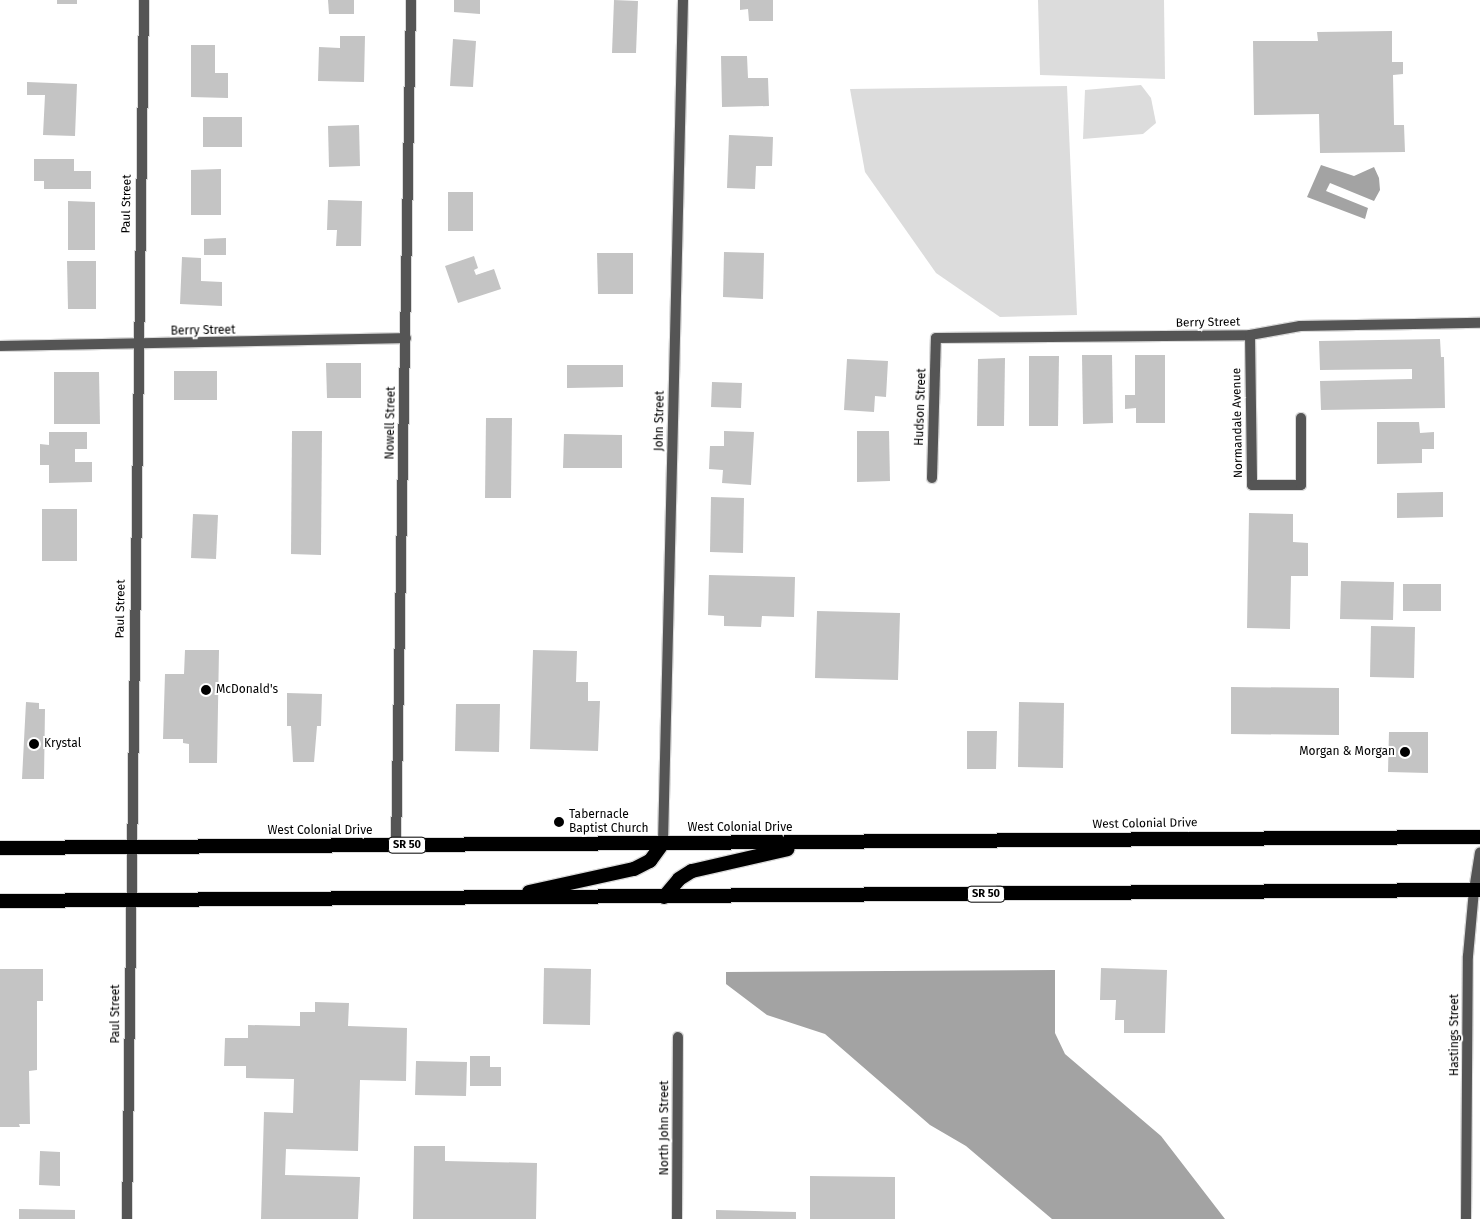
<!DOCTYPE html>
<style>
body{margin:0}
#map{position:relative;width:1480px;height:1219px;overflow:hidden;background:#fff;font-family:"Fira Sans",sans-serif}
div>[style]{position:absolute}
.green>*{inset:0;background:#dcdcdc}
.water>*{inset:0;background:#a3a3a3}
.building>*{inset:0;background:#c4c4c4}
.roads{filter:drop-shadow(1px 0 #dbdbdb) drop-shadow(-1px 0 #dbdbdb) drop-shadow(0 1px #dbdbdb) drop-shadow(0 -1px #dbdbdb)}
.minor>*{height:10px;margin:-5px;padding:0 5px;transform-origin:5px;border-radius:5px;background:#555}
.tertiary>*{height:10px;margin:-5px;padding:0 5px;transform-origin:5px;border-radius:5px;background:#555}
.trunk>*{height:14px;margin:-7px;padding:0 7px;transform-origin:7px;border-radius:7px;background:#000}
.dots>*{width:14px;height:14px;translate:-50% -50%;box-sizing:border-box;border:2px solid #fff;border-radius:50%}
span{translate:-50% -50%;white-space:nowrap;text-align:center;line-height:1.15;-webkit-text-stroke:4px #fff;paint-order:stroke}
.shield-label span{padding:1px 4px;background:#fff;border:1px solid;border-radius:4px;-webkit-text-stroke-width:0}
.shield-label{font-size:11px;color:#000;font-weight:700}
.street-label{font-size:12px;color:#000}
.poi-label{font-size:12px;color:#000}
.left{translate:0 -50%;text-align:left}
.right{translate:-100% -50%;text-align:right}
</style>
<div id="map">
<div class="green">
<div style="clip-path:polygon(1038px 0,1164px 0,1165px 79px,1040px 75px)"></div>
<div style="clip-path:polygon(1141px 85px,1151px 98px,1156px 123px,1143px 134px,1083px 139px,1085px 90px)"></div>
<div style="clip-path:polygon(1067px 86px,1077px 315px,1000px 317px,936px 273px,865px 172px,850px 89px)"></div>
</div>
<div class="water">
<div style="clip-path:polygon(1321px 165px,1354px 176px,1374px 167px,1379px 178px,1380px 190px,1374px 201px,1330px 183px,1326px 191px,1368px 208px,1365px 219px,1307px 197px)"></div>
<div style="clip-path:polygon(1055px 970px,1055px 1033px,1065px 1054px,1161px 1136px,1225px 1219px,1052px 1219px,966px 1146px,930px 1125px,825px 1034px,767px 1015px,726px 984px,726px 972px)"></div>
</div>
<div class="building">
<div style="clip-path:polygon(57px 0,77px 0,77px 4px,57px 4px)"></div>
<div style="clip-path:polygon(328px 0,354px 0,354px 14px,329px 14px)"></div>
<div style="clip-path:polygon(454px 0,480px 0,480px 14px,454px 12px)"></div>
<div style="clip-path:polygon(614px 0,638px 1px,636px 53px,612px 53px)"></div>
<div style="clip-path:polygon(740px 0,773px 0,773px 21px,749px 21px,748px 9px,740px 10px)"></div>
<div style="clip-path:polygon(1392px 31px,1392px 62px,1403px 62px,1403px 74px,1393px 75px,1394px 125px,1404px 125px,1405px 152px,1320px 153px,1319px 114px,1254px 115px,1253px 41px,1318px 41px,1317px 32px)"></div>
<div style="clip-path:polygon(340px 36px,365px 36px,364px 82px,318px 81px,319px 47px,340px 48px)"></div>
<div style="clip-path:polygon(453px 39px,476px 41px,473px 87px,450px 86px)"></div>
<div style="clip-path:polygon(191px 45px,215px 45px,215px 73px,228px 73px,228px 98px,191px 97px)"></div>
<div style="clip-path:polygon(721px 56px,747px 56px,748px 78px,768px 78px,769px 106px,722px 107px)"></div>
<div style="clip-path:polygon(27px 82px,77px 84px,75px 136px,43px 135px,45px 95px,27px 95px)"></div>
<div style="clip-path:polygon(203px 117px,242px 117px,242px 147px,203px 147px)"></div>
<div style="clip-path:polygon(359px 125px,360px 166px,329px 167px,328px 126px)"></div>
<div style="clip-path:polygon(729px 135px,773px 137px,772px 166px,756px 166px,755px 189px,727px 188px)"></div>
<div style="clip-path:polygon(34px 159px,74px 159px,74px 171px,91px 171px,91px 189px,44px 189px,44px 181px,34px 181px)"></div>
<div style="clip-path:polygon(221px 169px,221px 215px,191px 215px,191px 170px)"></div>
<div style="clip-path:polygon(448px 192px,473px 192px,473px 231px,448px 231px)"></div>
<div style="clip-path:polygon(328px 200px,362px 201px,361px 246px,336px 246px,337px 230px,327px 230px)"></div>
<div style="clip-path:polygon(68px 201px,95px 202px,95px 250px,68px 250px)"></div>
<div style="clip-path:polygon(226px 238px,226px 255px,204px 255px,204px 239px)"></div>
<div style="clip-path:polygon(724px 252px,764px 253px,763px 299px,723px 297px)"></div>
<div style="clip-path:polygon(597px 253px,633px 253px,633px 294px,598px 294px)"></div>
<div style="clip-path:polygon(474px 256px,478px 268px,474px 270px,476px 275px,494px 269px,501px 289px,458px 303px,445px 266px)"></div>
<div style="clip-path:polygon(182px 257px,201px 258px,201px 281px,222px 282px,222px 306px,180px 304px)"></div>
<div style="clip-path:polygon(67px 261px,96px 261px,96px 309px,68px 309px)"></div>
<div style="clip-path:polygon(1440px 339px,1441px 357px,1444px 357px,1445px 408px,1321px 410px,1320px 381px,1412px 379px,1412px 369px,1320px 370px,1319px 341px)"></div>
<div style="clip-path:polygon(1082px 355px,1112px 355px,1113px 423px,1083px 424px)"></div>
<div style="clip-path:polygon(1135px 355px,1165px 355px,1165px 423px,1136px 423px,1136px 408px,1125px 409px,1125px 395px,1135px 395px)"></div>
<div style="clip-path:polygon(1029px 356px,1059px 356px,1058px 426px,1029px 426px)"></div>
<div style="clip-path:polygon(1005px 358px,1004px 426px,977px 426px,978px 359px)"></div>
<div style="clip-path:polygon(847px 359px,888px 361px,886px 397px,875px 396px,874px 412px,844px 410px)"></div>
<div style="clip-path:polygon(326px 363px,361px 363px,361px 398px,327px 398px)"></div>
<div style="clip-path:polygon(567px 365px,623px 365px,623px 387px,567px 388px)"></div>
<div style="clip-path:polygon(174px 371px,217px 371px,217px 400px,174px 400px)"></div>
<div style="clip-path:polygon(54px 372px,99px 372px,100px 424px,54px 424px)"></div>
<div style="clip-path:polygon(712px 382px,742px 383px,741px 408px,711px 407px)"></div>
<div style="clip-path:polygon(486px 418px,512px 418px,511px 498px,485px 498px)"></div>
<div style="clip-path:polygon(1377px 422px,1419px 422px,1420px 433px,1434px 432px,1434px 449px,1422px 449px,1422px 463px,1377px 464px)"></div>
<div style="clip-path:polygon(292px 431px,322px 431px,321px 555px,291px 554px)"></div>
<div style="clip-path:polygon(724px 431px,754px 432px,751px 485px,722px 483px,723px 470px,709px 469px,710px 446px,724px 446px)"></div>
<div style="clip-path:polygon(857px 431px,889px 431px,890px 481px,857px 482px)"></div>
<div style="clip-path:polygon(49px 432px,87px 432px,87px 449px,75px 449px,75px 462px,92px 462px,92px 482px,49px 483px,49px 465px,40px 465px,40px 444px,49px 445px)"></div>
<div style="clip-path:polygon(564px 434px,622px 435px,622px 468px,563px 468px)"></div>
<div style="clip-path:polygon(1443px 492px,1443px 517px,1397px 518px,1397px 493px)"></div>
<div style="clip-path:polygon(711px 497px,744px 498px,743px 553px,710px 552px)"></div>
<div style="clip-path:polygon(42px 509px,77px 509px,77px 561px,42px 561px)"></div>
<div style="clip-path:polygon(1249px 513px,1293px 514px,1293px 542px,1308px 543px,1308px 576px,1291px 576px,1290px 629px,1247px 628px)"></div>
<div style="clip-path:polygon(193px 514px,218px 515px,216px 559px,191px 558px)"></div>
<div style="clip-path:polygon(709px 575px,795px 577px,794px 617px,762px 616px,761px 627px,724px 626px,724px 616px,708px 615px)"></div>
<div style="clip-path:polygon(1341px 581px,1394px 582px,1393px 620px,1340px 619px)"></div>
<div style="clip-path:polygon(1403px 584px,1441px 584px,1441px 611px,1403px 611px)"></div>
<div style="clip-path:polygon(817px 611px,900px 613px,898px 680px,815px 678px)"></div>
<div style="clip-path:polygon(1371px 626px,1415px 627px,1414px 678px,1370px 677px)"></div>
<div style="clip-path:polygon(185px 650px,219px 650px,217px 763px,189px 763px,189px 744px,183px 743px,183px 739px,163px 739px,165px 674px,184px 674px)"></div>
<div style="clip-path:polygon(533px 650px,577px 651px,576px 682px,588px 682px,588px 701px,600px 701px,598px 751px,530px 749px)"></div>
<div style="clip-path:polygon(1231px 687px,1339px 688px,1339px 735px,1231px 734px)"></div>
<div style="clip-path:polygon(287px 693px,322px 694px,321px 726px,317px 726px,314px 762px,293px 762px,291px 726px,287px 726px)"></div>
<div style="clip-path:polygon(26px 702px,39px 703px,39px 709px,45px 709px,44px 779px,22px 779px)"></div>
<div style="clip-path:polygon(1019px 702px,1064px 703px,1063px 768px,1018px 767px)"></div>
<div style="clip-path:polygon(456px 704px,500px 704px,499px 752px,455px 751px)"></div>
<div style="clip-path:polygon(967px 731px,997px 731px,996px 769px,967px 769px)"></div>
<div style="clip-path:polygon(1389px 732px,1428px 732px,1428px 773px,1388px 772px)"></div>
<div style="clip-path:polygon(544px 968px,591px 969px,590px 1025px,543px 1024px)"></div>
<div style="clip-path:polygon(1101px 968px,1167px 970px,1165px 1033px,1124px 1033px,1124px 1020px,1115px 1020px,1116px 1000px,1100px 1000px)"></div>
<div style="clip-path:polygon(0 969px,43px 969px,43px 1001px,37px 1001px,37px 1070px,29px 1071px,30px 1124px,19px 1124px,20px 1127px,0 1127px)"></div>
<div style="clip-path:polygon(315px 1002px,349px 1003px,348px 1026px,407px 1028px,406px 1081px,360px 1080px,358px 1151px,286px 1149px,285px 1175px,360px 1177px,358px 1219px,261px 1219px,264px 1112px,293px 1113px,294px 1079px,246px 1078px,246px 1066px,224px 1066px,225px 1038px,248px 1038px,248px 1025px,300px 1026px,300px 1012px,315px 1012px)"></div>
<div style="clip-path:polygon(470px 1056px,490px 1056px,490px 1067px,501px 1067px,501px 1086px,470px 1086px)"></div>
<div style="clip-path:polygon(416px 1061px,467px 1062px,466px 1096px,415px 1095px)"></div>
<div style="clip-path:polygon(414px 1146px,445px 1146px,445px 1161px,537px 1163px,536px 1219px,413px 1219px)"></div>
<div style="clip-path:polygon(40px 1151px,60px 1152px,60px 1186px,39px 1185px)"></div>
<div style="clip-path:polygon(810px 1176px,895px 1177px,895px 1219px,810px 1219px)"></div>
<div style="clip-path:polygon(19px 1209px,75px 1210px,75px 1219px,19px 1219px)"></div>
<div style="clip-path:polygon(716px 1210px,796px 1212px,796px 1219px,716px 1219px)"></div>
</div>
<div class="roads">
<div class="minor">
<div style="left:1250px;top:335px;width:150px;rotate:89.2deg"></div>
<div style="left:1252px;top:485px;width:49px"></div>
<div style="left:1301px;top:485px;width:67px;rotate:-90deg"></div>
<div style="left:0;top:346px;width:406px;rotate:-1.1deg"></div>
<div style="left:932px;top:478px;width:140px;rotate:-88.4deg"></div>
<div style="left:936px;top:338px;width:314px;rotate:-0.5deg"></div>
<div style="left:1250px;top:335px;width:51px;rotate:-10.2deg"></div>
<div style="left:1300px;top:326px;width:180px;rotate:-1deg"></div>
<div style="left:663px;top:843px;width:843px;rotate:-88.64deg"></div>
<div style="left:396px;top:846px;width:846px;rotate:-88.98deg"></div>
<div style="left:127px;top:1219px;width:1219px;rotate:-89.2deg"></div>
<div style="left:677px;top:1219px;width:182px;rotate:-89.7deg"></div>
<div style="left:1466px;top:1219px;width:263px;rotate:-89.6deg"></div>
<div style="left:1468px;top:956px;width:66px;rotate:-84.8deg"></div>
</div>
<div class="tertiary">
<div style="left:1474px;top:890px;width:38px;rotate:-81deg"></div>
</div>
<div class="trunk">
<div style="left:0;top:848px;width:1480px;rotate:-0.43deg"></div>
<div style="left:529px;top:892px;width:107px;rotate:-12.4deg"></div>
<div style="left:634px;top:869px;width:18px;rotate:-27deg"></div>
<div style="left:650px;top:861px;width:22px;rotate:-54deg"></div>
<div style="left:664px;top:897px;width:23px;rotate:-50deg"></div>
<div style="left:679px;top:879px;width:15px;rotate:-32deg"></div>
<div style="left:692px;top:871px;width:98px;rotate:-12.9deg"></div>
<div style="left:0;top:901px;width:1480px;rotate:-0.43deg"></div>
</div>
</div>
<div class="dots">
<div style="left:206px;top:690px;background:#000"></div>
<div style="left:34px;top:744px;background:#000"></div>
<div style="left:1405px;top:752px;background:#000"></div>
<div style="left:559px;top:822px;background:#000"></div>
</div>
<div class="shield-label">
<span style="left:407px;top:845px">SR 50</span>
<span style="left:986px;top:894px">SR 50</span>
</div>
<div class="street-label">
<span style="left:127px;top:204px;rotate:-89deg">Paul Street</span>
<span style="left:1208px;top:323px;rotate:-1deg">Berry Street</span>
<span style="left:203px;top:331px;rotate:-1deg">Berry Street</span>
<span style="left:921px;top:407px;rotate:-88deg">Hudson Street</span>
<span style="left:660px;top:421px;rotate:-89deg">John Street</span>
<span style="left:391px;top:423px;rotate:-89deg">Nowell Street</span>
<span style="left:1238px;top:423px;rotate:-91deg">Normandale Avenue</span>
<span style="left:121px;top:609px;rotate:-89deg">Paul Street</span>
<span style="left:1145px;top:824px;rotate:-1deg">West Colonial Drive</span>
<span style="left:740px;top:828px">West Colonial Drive</span>
<span style="left:320px;top:831px">West Colonial Drive</span>
<span style="left:116px;top:1014px;rotate:-90deg">Paul Street</span>
<span style="left:1455px;top:1035px;rotate:-90deg">Hastings Street</span>
<span style="left:665px;top:1128px;rotate:-90deg">North John Street</span>
</div>
<div class="poi-label">
<span class="left" style="left:216px;top:690px">McDonald's</span>
<span class="left" style="left:44px;top:744px">Krystal</span>
<span class="right" style="left:1395px;top:752px">Morgan &amp; Morgan</span>
<span class="left" style="left:569px;top:822px">Tabernacle<br>Baptist Church</span>
</div>
</div>
